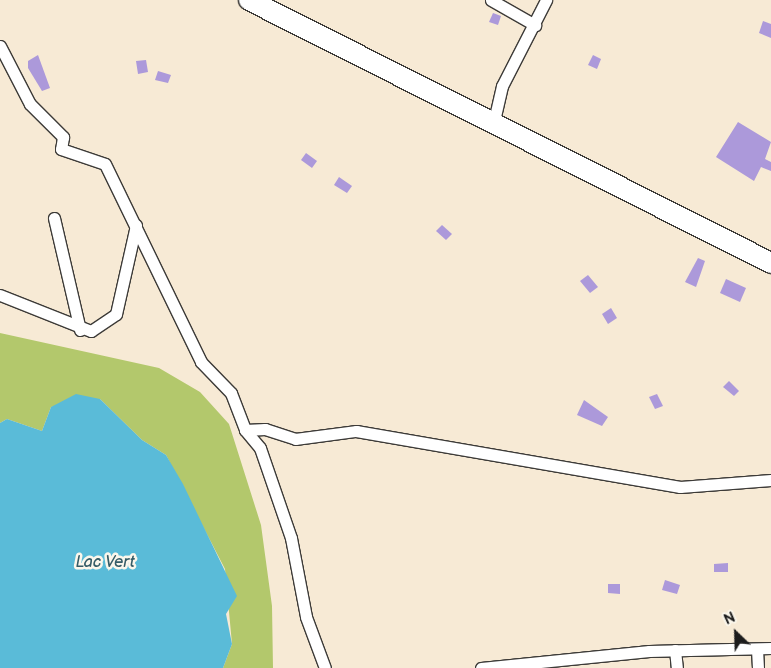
<!DOCTYPE html>
<style>
body{margin:0}
#map{position:relative;width:771px;height:668px;overflow:hidden;background:#f7ead5;font-family:"Balsamiq Sans",sans-serif}
div>[style]{position:absolute}
.green>*{inset:0;background:#b3c86c}
.water>*{inset:0;background:#5abbd8}
.building>*{inset:0;background:#ac99da}
.roads{filter:drop-shadow(1px 0 #3d3b38) drop-shadow(-1px 0 #3d3b38) drop-shadow(0 1px #3d3b38) drop-shadow(0 -1px #3d3b38)}
.street>*{height:11px;margin:-5.5px;padding:0 5.5px;transform-origin:5.5px;border-radius:5.5px;background:#fff}
.highway>*{height:20px;margin:-10px;padding:0 10px;transform-origin:10px;border-radius:10px;background:#fff}
span{translate:-50% -50%;white-space:nowrap;text-align:center;line-height:1.15;-webkit-text-stroke:5px #fbf7ec;paint-order:stroke}
.water-label{font-size:16px;color:#355c67;font-style:italic}
.north{position:absolute;left:711px;top:608px;width:50px;height:50px;-webkit-text-stroke:4px #fbf7ec;paint-order:stroke;rotate:336deg;font-size:14px;font-weight:700;line-height:20px;text-align:center;color:#1c1c1c}
.north::after{content:'';display:block;margin:auto;width:18px;height:22px;background:#1c1c1c;clip-path:polygon(50% 0,100% 100%,50% 72%,0 100%)}
</style>
<div id="map">
<div class="green">
<div style="clip-path:polygon(0 333px,159px 368px,200px 392px,229px 424px,261px 525px,272px 606px,273px 668px,223px 668px,232px 644px,225px 569px,166px 455px,142px 440px,100px 399px,51px 407px,42px 431px,7px 419px,0 423px)"></div>
</div>
<div class="water">
<div style="clip-path:polygon(76px 394px,100px 399px,142px 440px,166px 455px,183px 484px,237px 596px,226px 614px,232px 644px,223px 668px,0 668px,0 423px,7px 419px,42px 431px,51px 407px)"></div>
</div>
<div class="building">
<div style="clip-path:polygon(493px 13px,501px 16px,498px 25px,489px 22px)"></div>
<div style="clip-path:polygon(763px 21px,771px 24px,771px 38px,759px 33px)"></div>
<div style="clip-path:polygon(38px 55px,50px 88px,42px 91px,28px 68px,28px 61px)"></div>
<div style="clip-path:polygon(593px 55px,601px 59px,597px 69px,588px 65px)"></div>
<div style="clip-path:polygon(146px 60px,148px 72px,138px 74px,136px 61px)"></div>
<div style="clip-path:polygon(158px 71px,171px 75px,168px 83px,155px 80px)"></div>
<div style="clip-path:polygon(738px 122px,771px 142px,765px 159px,771px 162px,771px 171px,761px 167px,754px 181px,716px 157px)"></div>
<div style="clip-path:polygon(306px 153px,317px 161px,312px 168px,301px 160px)"></div>
<div style="clip-path:polygon(339px 177px,352px 186px,347px 193px,334px 185px)"></div>
<div style="clip-path:polygon(442px 225px,452px 234px,446px 240px,436px 231px)"></div>
<div style="clip-path:polygon(698px 258px,705px 261px,696px 287px,685px 282px)"></div>
<div style="clip-path:polygon(588px 275px,598px 287px,590px 293px,580px 281px)"></div>
<div style="clip-path:polygon(726px 279px,746px 288px,740px 302px,720px 293px)"></div>
<div style="clip-path:polygon(611px 308px,617px 318px,608px 324px,602px 314px)"></div>
<div style="clip-path:polygon(729px 381px,739px 391px,734px 396px,723px 387px)"></div>
<div style="clip-path:polygon(657px 394px,663px 406px,655px 409px,649px 397px)"></div>
<div style="clip-path:polygon(584px 400px,608px 417px,602px 426px,577px 415px)"></div>
<div style="clip-path:polygon(728px 563px,728px 572px,714px 572px,714px 564px)"></div>
<div style="clip-path:polygon(665px 580px,680px 585px,677px 594px,662px 590px)"></div>
<div style="clip-path:polygon(608px 584px,620px 584px,620px 594px,608px 593px)"></div>
</div>
<div class="roads">
<div class="street">
<div style="left:491px;top:0;width:51px;rotate:29.6deg"></div>
<div style="left:0;top:46px;width:65px;rotate:62.7deg"></div>
<div style="left:30px;top:104px;width:47px;rotate:45deg"></div>
<div style="left:63px;top:137px;width:12px;rotate:99deg"></div>
<div style="left:61px;top:149px;width:46px;rotate:18.8deg"></div>
<div style="left:105px;top:164px;width:220px;rotate:64.1deg"></div>
<div style="left:201px;top:362px;width:43px;rotate:45.9deg"></div>
<div style="left:231px;top:393px;width:40px;rotate:69deg"></div>
<div style="left:245px;top:430px;width:23px;rotate:50deg"></div>
<div style="left:260px;top:448px;width:95px;rotate:71deg"></div>
<div style="left:291px;top:538px;width:80px;rotate:79.2deg"></div>
<div style="left:306px;top:617px;width:54px;rotate:69.6deg"></div>
<div style="left:493px;top:125px;width:40px;rotate:-77deg"></div>
<div style="left:502px;top:86px;width:97px;rotate:-62.9deg"></div>
<div style="left:54px;top:218px;width:115px;rotate:76.9deg"></div>
<div style="left:0;top:295px;width:98px;rotate:21.6deg"></div>
<div style="left:91px;top:331px;width:30px;rotate:-34deg"></div>
<div style="left:116px;top:314px;width:91px;rotate:-77.3deg"></div>
<div style="left:245px;top:430px;width:20px;rotate:-3deg"></div>
<div style="left:265px;top:429px;width:32px;rotate:18deg"></div>
<div style="left:295px;top:439px;width:62px;rotate:-7.5deg"></div>
<div style="left:356px;top:431px;width:329px;rotate:9.8deg"></div>
<div style="left:680px;top:487px;width:91px;rotate:-4.4deg"></div>
<div style="left:757px;top:649px;width:19px;rotate:87deg"></div>
<div style="left:675px;top:650px;width:18px;rotate:84deg"></div>
<div style="left:481px;top:668px;width:169px;rotate:-5.8deg"></div>
<div style="left:649px;top:651px;width:122px;rotate:-1.4deg"></div>
</div>
<div class="highway">
<div style="left:249px;top:0;width:585px;rotate:26.74deg"></div>
</div>
</div>
<div class="water-label">
<span style="left:105px;top:563px">Lac Vert</span>
</div>
<div class="north">N</div>
</div>
